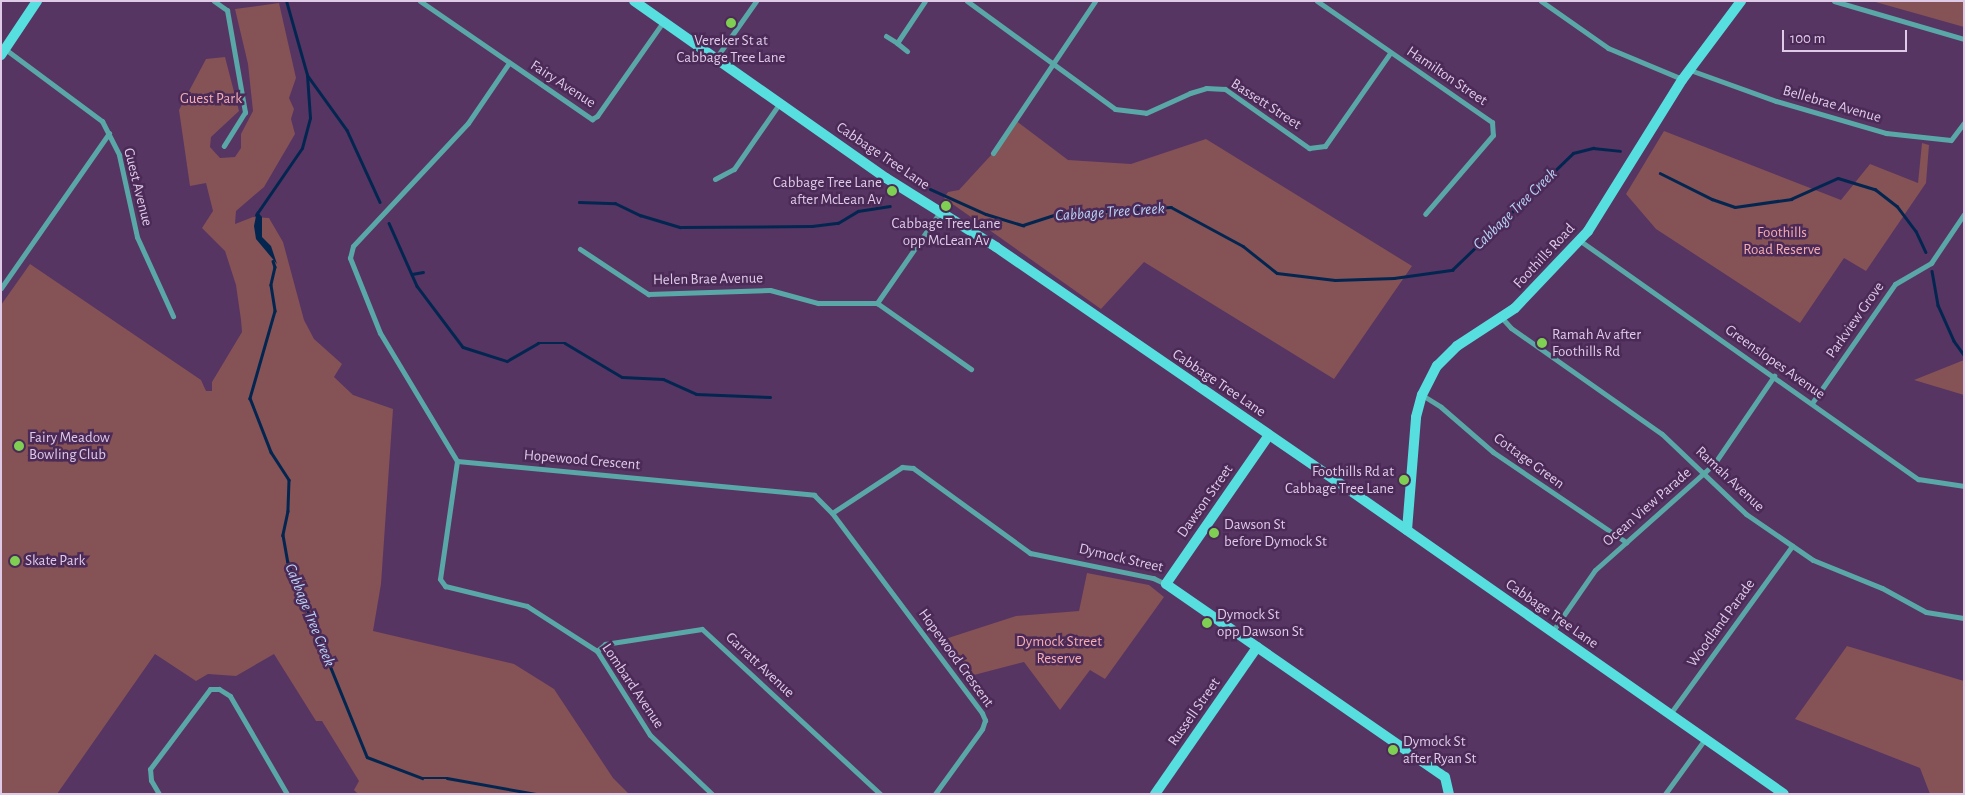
<!DOCTYPE html>
<style>
body{margin:0}
#map{position:relative;width:1965px;height:795px;overflow:hidden;background:#563563;font-family:"Alegreya Sans",sans-serif}
div>[style]{position:absolute}
.green>*{inset:0;background:#855255}
.water>*{inset:0;background:#032651}
.stream>*{height:2.5px;margin:-1.25px;padding:0 1.25px;transform-origin:1.25px;border-radius:1.25px;background:#032651}
.street>*{height:5px;margin:-2.5px;padding:0 2.5px;transform-origin:2.5px;border-radius:2.5px;background:#5aa7a7}
.secondary>*{height:10px;margin:-5px;padding:0 5px;transform-origin:5px;border-radius:5px;background:#57dedf}
.dots>*{width:14px;height:14px;translate:-50% -50%;box-sizing:border-box;border:2px solid #4b2a58;border-radius:50%}
span{translate:-50% -50%;white-space:nowrap;text-align:center;line-height:1.15;-webkit-text-stroke:5px #4b2a58;paint-order:stroke}
.poi-label{font-size:15px;color:#dfcbe7}
.right{translate:-100% -50%;text-align:right}
.left{translate:0 -50%;text-align:left}
.street-label{font-size:15px;color:#dfcbe7}
.park-label{font-size:15px;color:#f4adb0}
.water-label{font-size:16px;color:#b8d2f5;font-style:italic}
.frame{position:absolute;inset:0;border:2px solid #dfcbe7;pointer-events:none}
.scale{position:absolute;left:1782px;top:30px;width:125px;height:22px;box-sizing:border-box;border:2px solid #dfcbe7;border-top:0;padding-left:6px;font-size:15px;line-height:18px;white-space:nowrap;color:#dfcbe7;-webkit-text-stroke:4px #4b2a58;paint-order:stroke}
</style>
<div id="map">
<div class="green">
<div style="clip-path:polygon(1872px 1px,1964px 1px,1964px 27px)"></div>
<div style="clip-path:polygon(279px 3px,296px 78px,289px 98px,294px 109px,291px 119px,295px 134px,264px 187px,236px 211px,235px 224px,253px 217px,269px 218px,283px 242px,304px 320px,314px 339px,342px 364px,334px 377px,353px 395px,393px 409px,381px 584px,373px 631px,514px 664px,554px 689px,613px 778px,629px 794px,358px 794px,354px 790px,359px 781px,322px 721px,316px 721px,274px 654px,236px 676px,208px 674px,196px 681px,155px 654px,57px 794px,1px 794px,1px 305px,30px 264px,201px 380px,206px 391px,212px 391px,212px 382px,242px 332px,241px 320px,236px 285px,225px 251px,202px 228px,213px 211px,206px 183px,190px 186px,179px 110px,206px 59px,225px 57px,239px 111px,211px 137px,210px 147px,220px 158px,235px 157px,241px 148px,241px 134px,253px 111px,248px 64px,235px 9px)"></div>
<div style="clip-path:polygon(1015px 120px,1068px 160px,1131px 164px,1206px 139px,1412px 266px,1334px 379px,1144px 262px,1101px 309px,944px 198px,948px 192px,959px 190px,993px 153px)"></div>
<div style="clip-path:polygon(1664px 131px,1841px 200px,1870px 164px,1918px 183px,1922px 143px,1929px 145px,1926px 183px,1866px 271px,1844px 258px,1800px 323px,1656px 229px,1626px 194px)"></div>
<div style="clip-path:polygon(1964px 360px,1964px 395px,1914px 380px)"></div>
<div style="clip-path:polygon(1087px 573px,1149px 585px,1164px 597px,1105px 679px,1090px 670px,1060px 710px,1024px 662px,970px 676px,942px 640px,1016px 616px,1079px 611px)"></div>
<div style="clip-path:polygon(1847px 646px,1964px 681px,1964px 794px,1930px 794px,1920px 768px,1795px 719px)"></div>
</div>
<div class="water">
<div style="clip-path:polygon(257px 211px,262px 217px,262px 237px,271px 246px,277px 264px,256px 239px,254px 226px)"></div>
</div>
<div class="stream">
<div style="left:308px;top:76px;width:67px;rotate:54.2deg"></div>
<div style="left:347px;top:130px;width:79px;rotate:65.4deg"></div>
<div style="left:1660px;top:173px;width:58px;rotate:26.6deg"></div>
<div style="left:1712px;top:199px;width:24px;rotate:19deg"></div>
<div style="left:1735px;top:207px;width:57px;rotate:-8.1deg"></div>
<div style="left:1791px;top:199px;width:51px;rotate:-24.1deg"></div>
<div style="left:1838px;top:178px;width:39px;rotate:17deg"></div>
<div style="left:1875px;top:189px;width:28px;rotate:38deg"></div>
<div style="left:1897px;top:206px;width:31px;rotate:53deg"></div>
<div style="left:1916px;top:231px;width:23px;rotate:65deg"></div>
<div style="left:930px;top:189px;width:61px;rotate:24.1deg"></div>
<div style="left:986px;top:214px;width:39px;rotate:17deg"></div>
<div style="left:1023px;top:225px;width:36px;rotate:-18deg"></div>
<div style="left:1057px;top:214px;width:114px;rotate:-3.5deg"></div>
<div style="left:1171px;top:207px;width:82px;rotate:28.4deg"></div>
<div style="left:1243px;top:246px;width:43px;rotate:38.5deg"></div>
<div style="left:1277px;top:273px;width:58px;rotate:6.9deg"></div>
<div style="left:1335px;top:280px;width:59px;rotate:-1.9deg"></div>
<div style="left:1394px;top:278px;width:59px;rotate:-7.9deg"></div>
<div style="left:1452px;top:270px;width:168px;rotate:-44deg"></div>
<div style="left:1573px;top:153px;width:21px;rotate:-14deg"></div>
<div style="left:1593px;top:148px;width:27px;rotate:6deg"></div>
<div style="left:579px;top:202px;width:36px;rotate:2deg"></div>
<div style="left:615px;top:203px;width:28px;rotate:26deg"></div>
<div style="left:640px;top:215px;width:42px;rotate:16.7deg"></div>
<div style="left:680px;top:227px;width:132px;rotate:-0.4deg"></div>
<div style="left:812px;top:226px;width:26px;rotate:-7deg"></div>
<div style="left:838px;top:223px;width:23px;rotate:-31deg"></div>
<div style="left:858px;top:211px;width:32px;rotate:-9deg"></div>
<div style="left:256px;top:215px;width:81px;rotate:-55.5deg"></div>
<div style="left:302px;top:148px;width:31px;rotate:-75deg"></div>
<div style="left:310px;top:118px;width:43px;rotate:-94deg"></div>
<div style="left:307px;top:75px;width:77px;rotate:-105.8deg"></div>
<div style="left:389px;top:223px;width:69px;rotate:66deg"></div>
<div style="left:417px;top:286px;width:76px;rotate:53deg"></div>
<div style="left:463px;top:347px;width:46px;rotate:17.7deg"></div>
<div style="left:507px;top:361px;width:36px;rotate:-30deg"></div>
<div style="left:538px;top:343px;width:27px"></div>
<div style="left:565px;top:343px;width:66px;rotate:30.8deg"></div>
<div style="left:622px;top:377px;width:41px;rotate:2.8deg"></div>
<div style="left:663px;top:379px;width:36px;rotate:24deg"></div>
<div style="left:696px;top:394px;width:74px;rotate:2.3deg"></div>
<div style="left:273px;top:261px;width:6px;rotate:72deg"></div>
<div style="left:275px;top:267px;width:18px;rotate:103deg"></div>
<div style="left:271px;top:285px;width:26px;rotate:81deg"></div>
<div style="left:275px;top:311px;width:91px;rotate:106deg"></div>
<div style="left:250px;top:398px;width:58px;rotate:68.7deg"></div>
<div style="left:271px;top:452px;width:33px;rotate:57deg"></div>
<div style="left:289px;top:480px;width:31px;rotate:92deg"></div>
<div style="left:288px;top:511px;width:25px;rotate:102deg"></div>
<div style="left:283px;top:535px;width:27px;rotate:80deg"></div>
<div style="left:288px;top:562px;width:210px;rotate:67.9deg"></div>
<div style="left:367px;top:757px;width:59px;rotate:20.9deg"></div>
<div style="left:422px;top:778px;width:25px"></div>
<div style="left:447px;top:778px;width:90px;rotate:10.2deg"></div>
<div style="left:1932px;top:271px;width:35px;rotate:80deg"></div>
<div style="left:1938px;top:305px;width:39px;rotate:66deg"></div>
<div style="left:1954px;top:341px;width:17px;rotate:54deg"></div>
<div style="left:412px;top:274px;width:11px;rotate:-10deg"></div>
</div>
<div class="street">
<div style="left:214px;top:1px;width:16px;rotate:35deg"></div>
<div style="left:227px;top:10px;width:104px;rotate:80deg"></div>
<div style="left:245px;top:112px;width:40px;rotate:122deg"></div>
<div style="left:420px;top:1px;width:209px;rotate:34.5deg"></div>
<div style="left:592px;top:119px;width:6px;rotate:-31deg"></div>
<div style="left:597px;top:116px;width:115px;rotate:-54.9deg"></div>
<div style="left:967px;top:1px;width:183px;rotate:36.1deg"></div>
<div style="left:1115px;top:109px;width:31px;rotate:7deg"></div>
<div style="left:1146px;top:113px;width:48px;rotate:-24.4deg"></div>
<div style="left:1190px;top:93px;width:17px;rotate:-17deg"></div>
<div style="left:1206px;top:88px;width:19px;rotate:3deg"></div>
<div style="left:1225px;top:89px;width:103px;rotate:35.1deg"></div>
<div style="left:1309px;top:148px;width:16px;rotate:-7deg"></div>
<div style="left:1325px;top:146px;width:113px;rotate:-55deg"></div>
<div style="left:1317px;top:1px;width:213px;rotate:34.7deg"></div>
<div style="left:1492px;top:122px;width:13px;rotate:86deg"></div>
<div style="left:1493px;top:135px;width:104px;rotate:130.7deg"></div>
<div style="left:1541px;top:1px;width:82px;rotate:35deg"></div>
<div style="left:1608px;top:48px;width:80px;rotate:22.7deg"></div>
<div style="left:1834px;top:1px;width:135px;rotate:16.3deg"></div>
<div style="left:886px;top:36px;width:13px;rotate:32deg"></div>
<div style="left:897px;top:43px;width:50px;rotate:-56.3deg"></div>
<div style="left:897px;top:43px;width:13px;rotate:39deg"></div>
<div style="left:5px;top:49px;width:121px;rotate:36.6deg"></div>
<div style="left:102px;top:121px;width:38px;rotate:63deg"></div>
<div style="left:119px;top:155px;width:84px;rotate:77.6deg"></div>
<div style="left:137px;top:237px;width:87px;rotate:65.5deg"></div>
<div style="left:716px;top:58px;width:70px;rotate:-54.9deg"></div>
<div style="left:1690px;top:70px;width:91px;rotate:19.8deg"></div>
<div style="left:1776px;top:101px;width:115px;rotate:16.2deg"></div>
<div style="left:1886px;top:133px;width:65px;rotate:6.1deg"></div>
<div style="left:1951px;top:140px;width:21px;rotate:-53deg"></div>
<div style="left:993px;top:153px;width:183px;rotate:-56.1deg"></div>
<div style="left:715px;top:179px;width:21px;rotate:-28deg"></div>
<div style="left:734px;top:169px;width:79px;rotate:-55.3deg"></div>
<div style="left:940px;top:212px;width:111px;rotate:124.7deg"></div>
<div style="left:877px;top:303px;width:115px;rotate:35.1deg"></div>
<div style="left:1579px;top:240px;width:415px;rotate:35.2deg"></div>
<div style="left:1918px;top:479px;width:47px;rotate:8.7deg"></div>
<div style="left:580px;top:249px;width:82px;rotate:33.5deg"></div>
<div style="left:648px;top:294px;width:122px;rotate:-1.9deg"></div>
<div style="left:770px;top:290px;width:50px;rotate:15.2deg"></div>
<div style="left:818px;top:303px;width:59px"></div>
<div style="left:1px;top:288px;width:189px;rotate:-55.1deg"></div>
<div style="left:1502px;top:318px;width:13px;rotate:48deg"></div>
<div style="left:1511px;top:328px;width:184px;rotate:35.1deg"></div>
<div style="left:1662px;top:434px;width:116px;rotate:43.6deg"></div>
<div style="left:1746px;top:514px;width:81px;rotate:34.5deg"></div>
<div style="left:1813px;top:560px;width:74px;rotate:22.1deg"></div>
<div style="left:1882px;top:588px;width:50px;rotate:28.6deg"></div>
<div style="left:1926px;top:612px;width:38px;rotate:9deg"></div>
<div style="left:1422px;top:395px;width:22px;rotate:32deg"></div>
<div style="left:1441px;top:407px;width:69px;rotate:40.9deg"></div>
<div style="left:1493px;top:452px;width:161px;rotate:34.1deg"></div>
<div style="left:1812px;top:403px;width:145px;rotate:-55.1deg"></div>
<div style="left:1895px;top:284px;width:42px;rotate:-30.3deg"></div>
<div style="left:1931px;top:263px;width:59px;rotate:-56deg"></div>
<div style="left:457px;top:461px;width:359px;rotate:5.4deg"></div>
<div style="left:814px;top:495px;width:25px;rotate:45deg"></div>
<div style="left:832px;top:513px;width:250px;rotate:53.1deg"></div>
<div style="left:982px;top:713px;width:8px;rotate:67deg"></div>
<div style="left:985px;top:720px;width:9px;rotate:108deg"></div>
<div style="left:982px;top:729px;width:80px;rotate:125.9deg"></div>
<div style="left:457px;top:461px;width:149px;rotate:-121deg"></div>
<div style="left:380px;top:333px;width:81px;rotate:-111.8deg"></div>
<div style="left:350px;top:258px;width:12px;rotate:-76deg"></div>
<div style="left:353px;top:246px;width:168px;rotate:-46.9deg"></div>
<div style="left:468px;top:123px;width:73px;rotate:-55.7deg"></div>
<div style="left:457px;top:461px;width:119px;rotate:98.2deg"></div>
<div style="left:440px;top:579px;width:9px;rotate:54deg"></div>
<div style="left:445px;top:586px;width:84px;rotate:13.7deg"></div>
<div style="left:527px;top:606px;width:83px;rotate:32.7deg"></div>
<div style="left:597px;top:651px;width:99px;rotate:57.8deg"></div>
<div style="left:650px;top:735px;width:86px;rotate:43.6deg"></div>
<div style="left:832px;top:513px;width:84px;rotate:-33.3deg"></div>
<div style="left:902px;top:467px;width:11px;rotate:5deg"></div>
<div style="left:913px;top:468px;width:145px;rotate:36deg"></div>
<div style="left:1030px;top:553px;width:126px;rotate:11.5deg"></div>
<div style="left:1153px;top:578px;width:14px;rotate:25deg"></div>
<div style="left:1552px;top:632px;width:75px;rotate:-55.3deg"></div>
<div style="left:1595px;top:570px;width:159px;rotate:-41.7deg"></div>
<div style="left:1714px;top:464px;width:107px;rotate:-55.7deg"></div>
<div style="left:597px;top:651px;width:11px;rotate:-41deg"></div>
<div style="left:605px;top:644px;width:98px;rotate:-8.8deg"></div>
<div style="left:702px;top:629px;width:243px;rotate:42.8deg"></div>
<div style="left:1670px;top:714px;width:208px;rotate:-54deg"></div>
<div style="left:159px;top:794px;width:16px;rotate:-120deg"></div>
<div style="left:151px;top:780px;width:11px;rotate:-95deg"></div>
<div style="left:150px;top:769px;width:100px;rotate:-53.1deg"></div>
<div style="left:210px;top:689px;width:9px"></div>
<div style="left:219px;top:689px;width:13px;rotate:32deg"></div>
<div style="left:230px;top:696px;width:113px;rotate:59.8deg"></div>
<div style="left:1665px;top:794px;width:68px;rotate:-54deg"></div>
</div>
<div class="secondary">
<div style="left:634px;top:1px;width:308px;rotate:35.1deg"></div>
<div style="left:886px;top:178px;width:130px;rotate:32.1deg"></div>
<div style="left:996px;top:247px;width:415px;rotate:34.5deg"></div>
<div style="left:1338px;top:482px;width:544px;rotate:34.97deg"></div>
<div style="left:1px;top:55px;width:65px;rotate:-56.3deg"></div>
<div style="left:1269px;top:435px;width:181px;rotate:124.7deg"></div>
<div style="left:1166px;top:584px;width:339px;rotate:34.7deg"></div>
<div style="left:1445px;top:777px;width:17px;rotate:77deg"></div>
<div style="left:1407px;top:530px;width:113px;rotate:-85.4deg"></div>
<div style="left:1416px;top:417px;width:23px;rotate:-75deg"></div>
<div style="left:1422px;top:395px;width:33px;rotate:-63deg"></div>
<div style="left:1437px;top:366px;width:28px;rotate:-45deg"></div>
<div style="left:1457px;top:346px;width:69px;rotate:-33.2deg"></div>
<div style="left:1515px;top:308px;width:106px;rotate:-46.5deg"></div>
<div style="left:1588px;top:231px;width:178px;rotate:-58.1deg"></div>
<div style="left:1682px;top:80px;width:99px;rotate:-53.2deg"></div>
<div style="left:1155px;top:794px;width:179px;rotate:-55.2deg"></div>
</div>
<div class="dots">
<div style="left:731px;top:23px;background:#7fd052"></div>
<div style="left:892px;top:191px;background:#7fd052"></div>
<div style="left:946px;top:206px;background:#7fd052"></div>
<div style="left:1542px;top:343px;background:#7fd052"></div>
<div style="left:19px;top:446px;background:#7fd052"></div>
<div style="left:1404px;top:480px;background:#7fd052"></div>
<div style="left:1214px;top:533px;background:#7fd052"></div>
<div style="left:15px;top:561px;background:#7fd052"></div>
<div style="left:1207px;top:623px;background:#7fd052"></div>
<div style="left:1393px;top:750px;background:#7fd052"></div>
</div>
<div class="poi-label">
<span style="left:731px;top:49px">Vereker St at<br>Cabbage Tree Lane</span>
<span class="right" style="left:882px;top:191px">Cabbage Tree Lane<br>after McLean Av</span>
<span style="left:946px;top:232px">Cabbage Tree Lane<br>opp McLean Av</span>
<span class="left" style="left:1552px;top:343px">Ramah Av after<br>Foothills Rd</span>
<span class="left" style="left:29px;top:446px">Fairy Meadow<br>Bowling Club</span>
<span class="right" style="left:1394px;top:480px">Foothills Rd at<br>Cabbage Tree Lane</span>
<span class="left" style="left:1224px;top:533px">Dawson St<br>before Dymock St</span>
<span class="left" style="left:25px;top:561px">Skate Park</span>
<span class="left" style="left:1217px;top:623px">Dymock St<br>opp Dawson St</span>
<span class="left" style="left:1403px;top:750px">Dymock St<br>after Ryan St</span>
</div>
<div class="street-label">
<span style="left:1447px;top:76px;rotate:34deg">Hamilton Street</span>
<span style="left:563px;top:84px;rotate:33deg">Fairy Avenue</span>
<span style="left:1266px;top:104px;rotate:33deg">Bassett Street</span>
<span style="left:1832px;top:104px;rotate:16deg">Bellebrae Avenue</span>
<span style="left:883px;top:156px;rotate:34deg">Cabbage Tree Lane</span>
<span style="left:138px;top:187px;rotate:76deg">Guest Avenue</span>
<span style="left:1544px;top:256px;rotate:-47deg">Foothills Road</span>
<span style="left:708px;top:279px;rotate:-1deg">Helen Brae Avenue</span>
<span style="left:1855px;top:320px;rotate:-55deg">Parkview Grove</span>
<span style="left:1775px;top:362px;rotate:35deg">Greenslopes Avenue</span>
<span style="left:1219px;top:383px;rotate:34deg">Cabbage Tree Lane</span>
<span style="left:582px;top:460px;rotate:5deg">Hopewood Crescent</span>
<span style="left:1529px;top:461px;rotate:36deg">Cottage Green</span>
<span style="left:1730px;top:479px;rotate:43deg">Ramah Avenue</span>
<span style="left:1205px;top:501px;rotate:-55deg">Dawson Street</span>
<span style="left:1647px;top:507px;rotate:-41deg">Ocean View Parade</span>
<span style="left:1121px;top:558px;rotate:13deg">Dymock Street</span>
<span style="left:1552px;top:614px;rotate:35deg">Cabbage Tree Lane</span>
<span style="left:1721px;top:623px;rotate:-54deg">Woodland Parade</span>
<span style="left:956px;top:658px;rotate:54deg">Hopewood Crescent</span>
<span style="left:760px;top:665px;rotate:43deg">Garratt Avenue</span>
<span style="left:633px;top:686px;rotate:56deg">Lombard Avenue</span>
<span style="left:1194px;top:712px;rotate:-55deg">Russell Street</span>
</div>
<div class="park-label">
<span style="left:211px;top:99px">Guest Park</span>
<span style="left:1782px;top:241px">Foothills<br>Road Reserve</span>
<span style="left:1059px;top:650px">Dymock Street<br>Reserve</span>
</div>
<div class="water-label">
<span style="left:1515px;top:209px;rotate:-44deg">Cabbage Tree Creek</span>
<span style="left:1110px;top:212px;rotate:-4deg">Cabbage Tree Creek</span>
<span style="left:310px;top:615px;rotate:68deg">Cabbage Tree Creek</span>
</div>
<div class="frame"></div>
<div class="scale">100 m</div>
</div>
